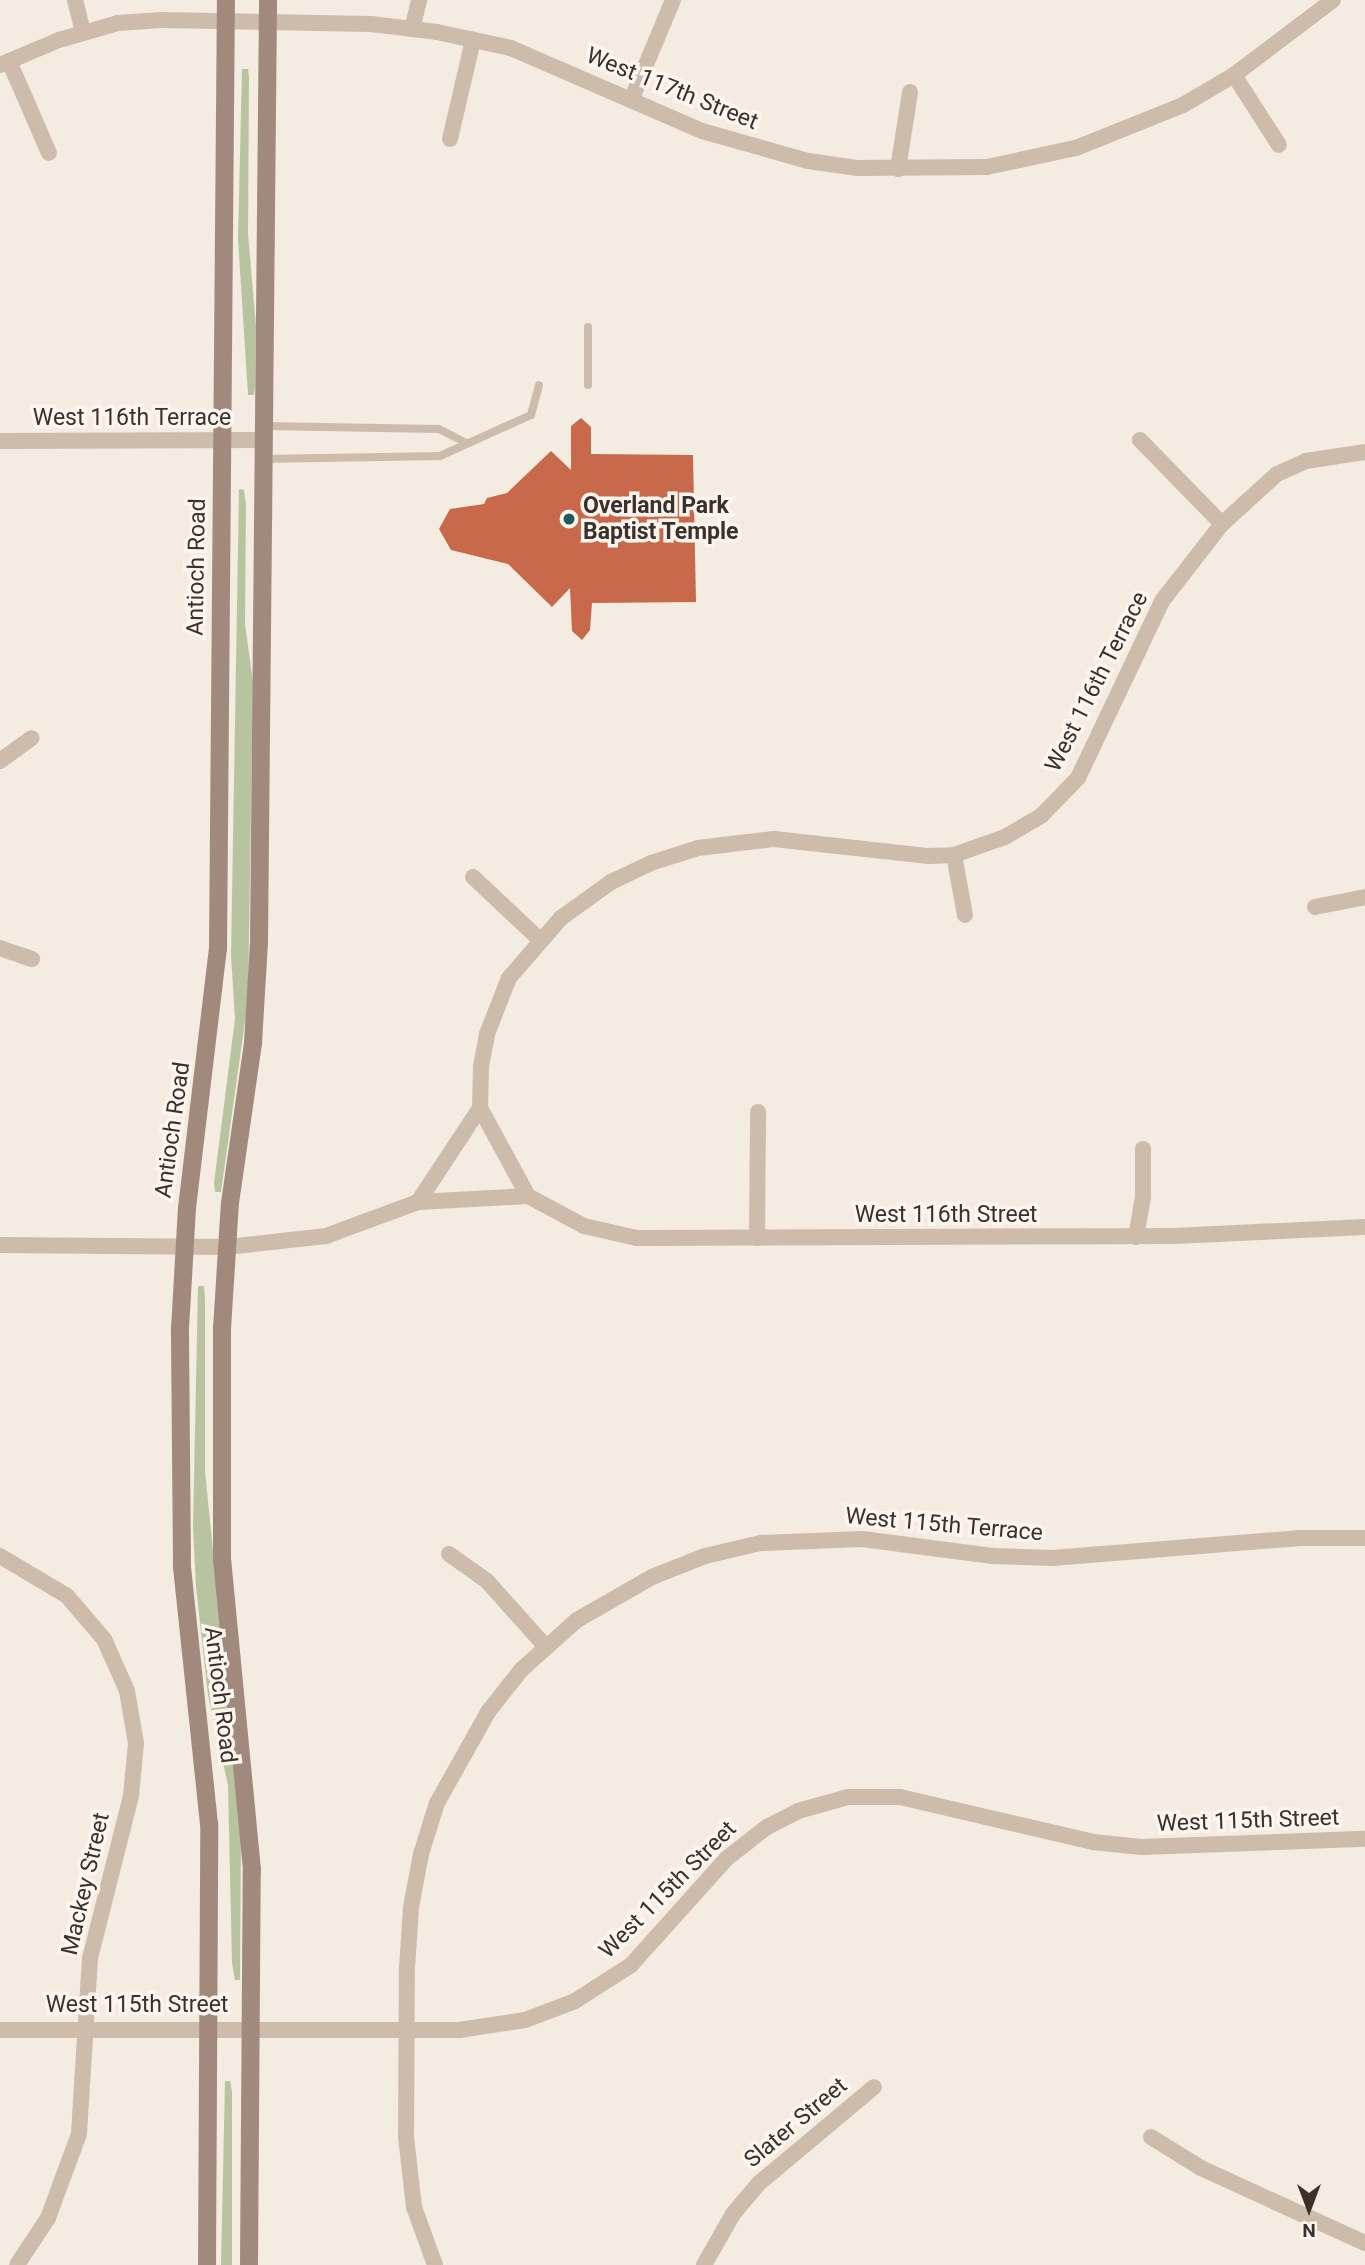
<!DOCTYPE html>
<style>
body{margin:0}
#map{position:relative;width:1365px;height:2265px;overflow:hidden;background:#f4ebe1;font-family:Roboto,sans-serif}
div>[style]{position:absolute}
.green>*{inset:0;background:#b8c4a0}
.building>*{inset:0;background:#c8694b}
.service>*{height:8px;margin:-4px;padding:0 4px;transform-origin:4px;border-radius:4px;background:#cdbbac}
.minor>*{height:16px;margin:-8px;padding:0 8px;transform-origin:8px;border-radius:8px;background:#cdbbac}
.secondary>*{height:18px;margin:-9px;padding:0 9px;transform-origin:9px;border-radius:9px;background:#a18a7d}
.dots>*{width:19px;height:19px;translate:-50% -50%;box-sizing:border-box;border:4px solid #fbf5ee;border-radius:50%}
span{translate:-50% -50%;white-space:nowrap;text-align:center;line-height:1.15;-webkit-text-stroke:7px #fbf5ee;paint-order:stroke}
.street-label{font-size:23px;color:#3b302b}
.poi-label{font-size:23px;color:#3b302b;font-weight:700}
.left{translate:0 -50%;text-align:left}
.north{position:absolute;left:1274px;top:2174px;width:70px;height:70px;-webkit-text-stroke:5px #fbf5ee;paint-order:stroke;rotate:180deg;font-size:19px;font-weight:700;line-height:28px;text-align:center;color:#3b302b}
.north::after{content:'';display:block;margin:auto;width:24px;height:32px;background:#3b302b;clip-path:polygon(50% 0,100% 100%,50% 72%,0 100%)}
</style>
<div id="map">
<div class="green">
<div style="clip-path:polygon(242px 69px,248px 69px,249px 76px,248px 234px,256px 326px,255px 387px,254px 395px,248px 395px,238px 239px)"></div>
<div style="clip-path:polygon(239px 489px,244px 490px,246px 506px,245px 624px,253px 682px,248px 1000px,221px 1192px,215px 1192px,214px 1183px,235px 1019px,231px 955px)"></div>
<div style="clip-path:polygon(198px 1286px,204px 1286px,205px 1299px,205px 1471px,241px 1831px,240px 1980px,235px 1980px,232px 1963px,228px 1785px,208px 1695px,196px 1587px,193px 1527px)"></div>
<div style="clip-path:polygon(225px 2081px,230px 2081px,232px 2092px,232px 2265px,221px 2265px)"></div>
</div>
<div class="building">
<div style="clip-path:polygon(581px 418px,591px 427px,591px 454px,693px 455px,696px 602px,592px 603px,590px 630px,582px 640px,572px 631px,570px 588px,552px 607px,508px 564px,451px 550px,439px 529px,450px 509px,484px 504px,487px 498px,507px 493px,551px 451px,571px 470px,571px 426px)"></div>
</div>
<div class="service">
<div style="left:588px;top:327px;width:58px;rotate:90deg"></div>
<div style="left:264px;top:426px;width:175px;rotate:1deg"></div>
<div style="left:439px;top:429px;width:28px;rotate:27deg"></div>
<div style="left:264px;top:459px;width:176px;rotate:-1deg"></div>
<div style="left:440px;top:456px;width:100px;rotate:-24.3deg"></div>
<div style="left:531px;top:415px;width:31px;rotate:-75deg"></div>
</div>
<div class="minor">
<div style="left:75px;top:0;width:34px;rotate:76deg"></div>
<div style="left:412px;top:29px;width:30px;rotate:-76deg"></div>
<div style="left:9px;top:61px;width:100px;rotate:66.5deg"></div>
<div style="left:0;top:65px;width:64px;rotate:-23deg"></div>
<div style="left:59px;top:40px;width:61px;rotate:-16.1deg"></div>
<div style="left:118px;top:23px;width:43px;rotate:-4deg"></div>
<div style="left:161px;top:20px;width:210px;rotate:1.1deg"></div>
<div style="left:371px;top:24px;width:66px;rotate:6.9deg"></div>
<div style="left:437px;top:32px;width:76px;rotate:12.2deg"></div>
<div style="left:511px;top:48px;width:208px;rotate:23.5deg"></div>
<div style="left:702px;top:131px;width:110px;rotate:15.8deg"></div>
<div style="left:808px;top:161px;width:49px;rotate:8.1deg"></div>
<div style="left:857px;top:168px;width:130px;rotate:-0.4deg"></div>
<div style="left:987px;top:167px;width:91px;rotate:-12.1deg"></div>
<div style="left:1076px;top:148px;width:115px;rotate:-21.9deg"></div>
<div style="left:1183px;top:105px;width:59px;rotate:-30.5deg"></div>
<div style="left:1234px;top:75px;width:124px;rotate:-37.1deg"></div>
<div style="left:1234px;top:75px;width:83px;rotate:57.3deg"></div>
<div style="left:632px;top:98px;width:106px;rotate:-67.3deg"></div>
<div style="left:450px;top:139px;width:102px;rotate:-76.9deg"></div>
<div style="left:898px;top:169px;width:78px;rotate:-81.1deg"></div>
<div style="left:1140px;top:440px;width:117px;rotate:45.7deg"></div>
<div style="left:0;top:441px;width:264px;rotate:-0.2deg"></div>
<div style="left:0;top:761px;width:39px;rotate:-36deg"></div>
<div style="left:954px;top:855px;width:61px;rotate:79.6deg"></div>
<div style="left:473px;top:877px;width:92px;rotate:43.2deg"></div>
<div style="left:1315px;top:907px;width:51px;rotate:-11.3deg"></div>
<div style="left:0;top:948px;width:34px;rotate:19deg"></div>
<div style="left:528px;top:1196px;width:100px;rotate:-118.6deg"></div>
<div style="left:480px;top:1108px;width:42px;rotate:-88.6deg"></div>
<div style="left:481px;top:1066px;width:33px;rotate:-79deg"></div>
<div style="left:487px;top:1034px;width:60px;rotate:-68.6deg"></div>
<div style="left:509px;top:978px;width:79px;rotate:-49.1deg"></div>
<div style="left:561px;top:918px;width:62px;rotate:-35.8deg"></div>
<div style="left:611px;top:882px;width:44px;rotate:-25.4deg"></div>
<div style="left:651px;top:863px;width:49px;rotate:-17.7deg"></div>
<div style="left:698px;top:848px;width:77px;rotate:-6.8deg"></div>
<div style="left:774px;top:839px;width:156px;rotate:6.3deg"></div>
<div style="left:929px;top:856px;width:25px;rotate:-2deg"></div>
<div style="left:954px;top:855px;width:54px;rotate:-19.4deg"></div>
<div style="left:1005px;top:837px;width:42px;rotate:-30.3deg"></div>
<div style="left:1041px;top:816px;width:53px;rotate:-45.8deg"></div>
<div style="left:1078px;top:778px;width:196px;rotate:-64.6deg"></div>
<div style="left:1162px;top:601px;width:98px;rotate:-52.1deg"></div>
<div style="left:1222px;top:524px;width:74px;rotate:-42.3deg"></div>
<div style="left:1277px;top:474px;width:32px;rotate:-24deg"></div>
<div style="left:1306px;top:461px;width:60px;rotate:-8.7deg"></div>
<div style="left:418px;top:1202px;width:113px;rotate:-56.6deg"></div>
<div style="left:1136px;top:1237px;width:41px;rotate:-80.1deg"></div>
<div style="left:1143px;top:1197px;width:48px;rotate:-90deg"></div>
<div style="left:757px;top:1238px;width:126px;rotate:-89.5deg"></div>
<div style="left:0;top:1245px;width:227px;rotate:0.5deg"></div>
<div style="left:227px;top:1247px;width:100px;rotate:-6.3deg"></div>
<div style="left:326px;top:1236px;width:98px;rotate:-20.3deg"></div>
<div style="left:418px;top:1202px;width:110px;rotate:-3.1deg"></div>
<div style="left:528px;top:1196px;width:64px;rotate:28.2deg"></div>
<div style="left:584px;top:1226px;width:54px;rotate:12.8deg"></div>
<div style="left:637px;top:1238px;width:537px;rotate:-0.21deg"></div>
<div style="left:1174px;top:1236px;width:191px;rotate:-2.7deg"></div>
<div style="left:449px;top:1554px;width:47px;rotate:35.4deg"></div>
<div style="left:487px;top:1581px;width:89px;rotate:48.2deg"></div>
<div style="left:0;top:1556px;width:78px;rotate:30.8deg"></div>
<div style="left:67px;top:1596px;width:57px;rotate:49.3deg"></div>
<div style="left:104px;top:1639px;width:57px;rotate:66.1deg"></div>
<div style="left:127px;top:1691px;width:53px;rotate:80.2deg"></div>
<div style="left:136px;top:1743px;width:53px;rotate:95.4deg"></div>
<div style="left:131px;top:1796px;width:167px;rotate:104.2deg"></div>
<div style="left:90px;top:1958px;width:176px;rotate:93.6deg"></div>
<div style="left:79px;top:2134px;width:90px;rotate:110.3deg"></div>
<div style="left:48px;top:2218px;width:56px;rotate:123.4deg"></div>
<div style="left:0;top:2030px;width:459px"></div>
<div style="left:459px;top:2030px;width:67px;rotate:-8.6deg"></div>
<div style="left:525px;top:2020px;width:53px;rotate:-20.8deg"></div>
<div style="left:575px;top:2001px;width:67px;rotate:-32.7deg"></div>
<div style="left:631px;top:1965px;width:142px;rotate:-48.1deg"></div>
<div style="left:726px;top:1859px;width:52px;rotate:-38deg"></div>
<div style="left:767px;top:1827px;width:35px;rotate:-27deg"></div>
<div style="left:798px;top:1811px;width:52px;rotate:-15.6deg"></div>
<div style="left:848px;top:1797px;width:52px"></div>
<div style="left:900px;top:1797px;width:198px;rotate:13.1deg"></div>
<div style="left:1093px;top:1842px;width:49px;rotate:5.8deg"></div>
<div style="left:1142px;top:1847px;width:223px;rotate:-2.1deg"></div>
<div style="left:1151px;top:2137px;width:59px;rotate:31.8deg"></div>
<div style="left:1201px;top:2168px;width:180px;rotate:24.6deg"></div>
<div style="left:435px;top:2265px;width:62px;rotate:-109.9deg"></div>
<div style="left:414px;top:2207px;width:70px;rotate:-96.5deg"></div>
<div style="left:406px;top:2137px;width:169px;rotate:-89.7deg"></div>
<div style="left:407px;top:1968px;width:61px;rotate:-86.2deg"></div>
<div style="left:411px;top:1907px;width:54px;rotate:-79.3deg"></div>
<div style="left:421px;top:1854px;width:53px;rotate:-72.6deg"></div>
<div style="left:437px;top:1803px;width:104px;rotate:-60.7deg"></div>
<div style="left:488px;top:1712px;width:53px;rotate:-51.8deg"></div>
<div style="left:521px;top:1670px;width:75px;rotate:-41.8deg"></div>
<div style="left:577px;top:1620px;width:86px;rotate:-29.8deg"></div>
<div style="left:652px;top:1577px;width:57px;rotate:-21.6deg"></div>
<div style="left:705px;top:1556px;width:57px;rotate:-13.1deg"></div>
<div style="left:761px;top:1543px;width:101px;rotate:-2.3deg"></div>
<div style="left:862px;top:1539px;width:132px;rotate:7.4deg"></div>
<div style="left:993px;top:1556px;width:59px;rotate:1.9deg"></div>
<div style="left:1052px;top:1558px;width:247px;rotate:-4.6deg"></div>
<div style="left:1298px;top:1538px;width:67px"></div>
<div style="left:704px;top:2265px;width:59px;rotate:-60.4deg"></div>
<div style="left:733px;top:2214px;width:39px;rotate:-50deg"></div>
<div style="left:758px;top:2184px;width:151px;rotate:-39.9deg"></div>
</div>
<div class="secondary">
<div style="left:207px;top:2265px;width:441px;rotate:-89.7deg"></div>
<div style="left:209px;top:1824px;width:260px;rotate:-96deg"></div>
<div style="left:182px;top:1565px;width:236px;rotate:-90.5deg"></div>
<div style="left:180px;top:1329px;width:121px;rotate:-86.7deg"></div>
<div style="left:187px;top:1208px;width:261px;rotate:-83.2deg"></div>
<div style="left:218px;top:949px;width:949px;rotate:-89.52deg"></div>
<div style="left:249px;top:2265px;width:395px;rotate:-89.6deg"></div>
<div style="left:252px;top:1870px;width:311px;rotate:-95.5deg"></div>
<div style="left:222px;top:1560px;width:231px;rotate:-90deg"></div>
<div style="left:222px;top:1329px;width:126px;rotate:-86.4deg"></div>
<div style="left:230px;top:1203px;width:162px;rotate:-81.8deg"></div>
<div style="left:253px;top:1043px;width:100px;rotate:-86.6deg"></div>
<div style="left:259px;top:943px;width:943px;rotate:-89.45deg"></div>
</div>
<div class="dots">
<div style="left:569px;top:519px;background:#1f5a5e"></div>
</div>
<div class="street-label">
<span style="left:672px;top:89px;rotate:22deg">West 117th Street</span>
<span style="left:132px;top:418px">West 116th Terrace</span>
<span style="left:197px;top:567px;rotate:-89deg">Antioch Road</span>
<span style="left:1097px;top:682px;rotate:-63deg">West 116th Terrace</span>
<span style="left:173px;top:1130px;rotate:-82deg">Antioch Road</span>
<span style="left:946px;top:1215px">West 116th Street</span>
<span style="left:944px;top:1525px;rotate:5deg">West 115th Terrace</span>
<span style="left:220px;top:1695px;rotate:83deg">Antioch Road</span>
<span style="left:1248px;top:1821px;rotate:-2deg">West 115th Street</span>
<span style="left:86px;top:1884px;rotate:-77deg">Mackey Street</span>
<span style="left:668px;top:1890px;rotate:-45deg">West 115th Street</span>
<span style="left:137px;top:2005px">West 115th Street</span>
<span style="left:796px;top:2123px;rotate:-40deg">Slater Street</span>
</div>
<div class="poi-label">
<span class="left" style="left:583px;top:519px">Overland Park<br>Baptist Temple</span>
</div>
<div class="north">N</div>
</div>
